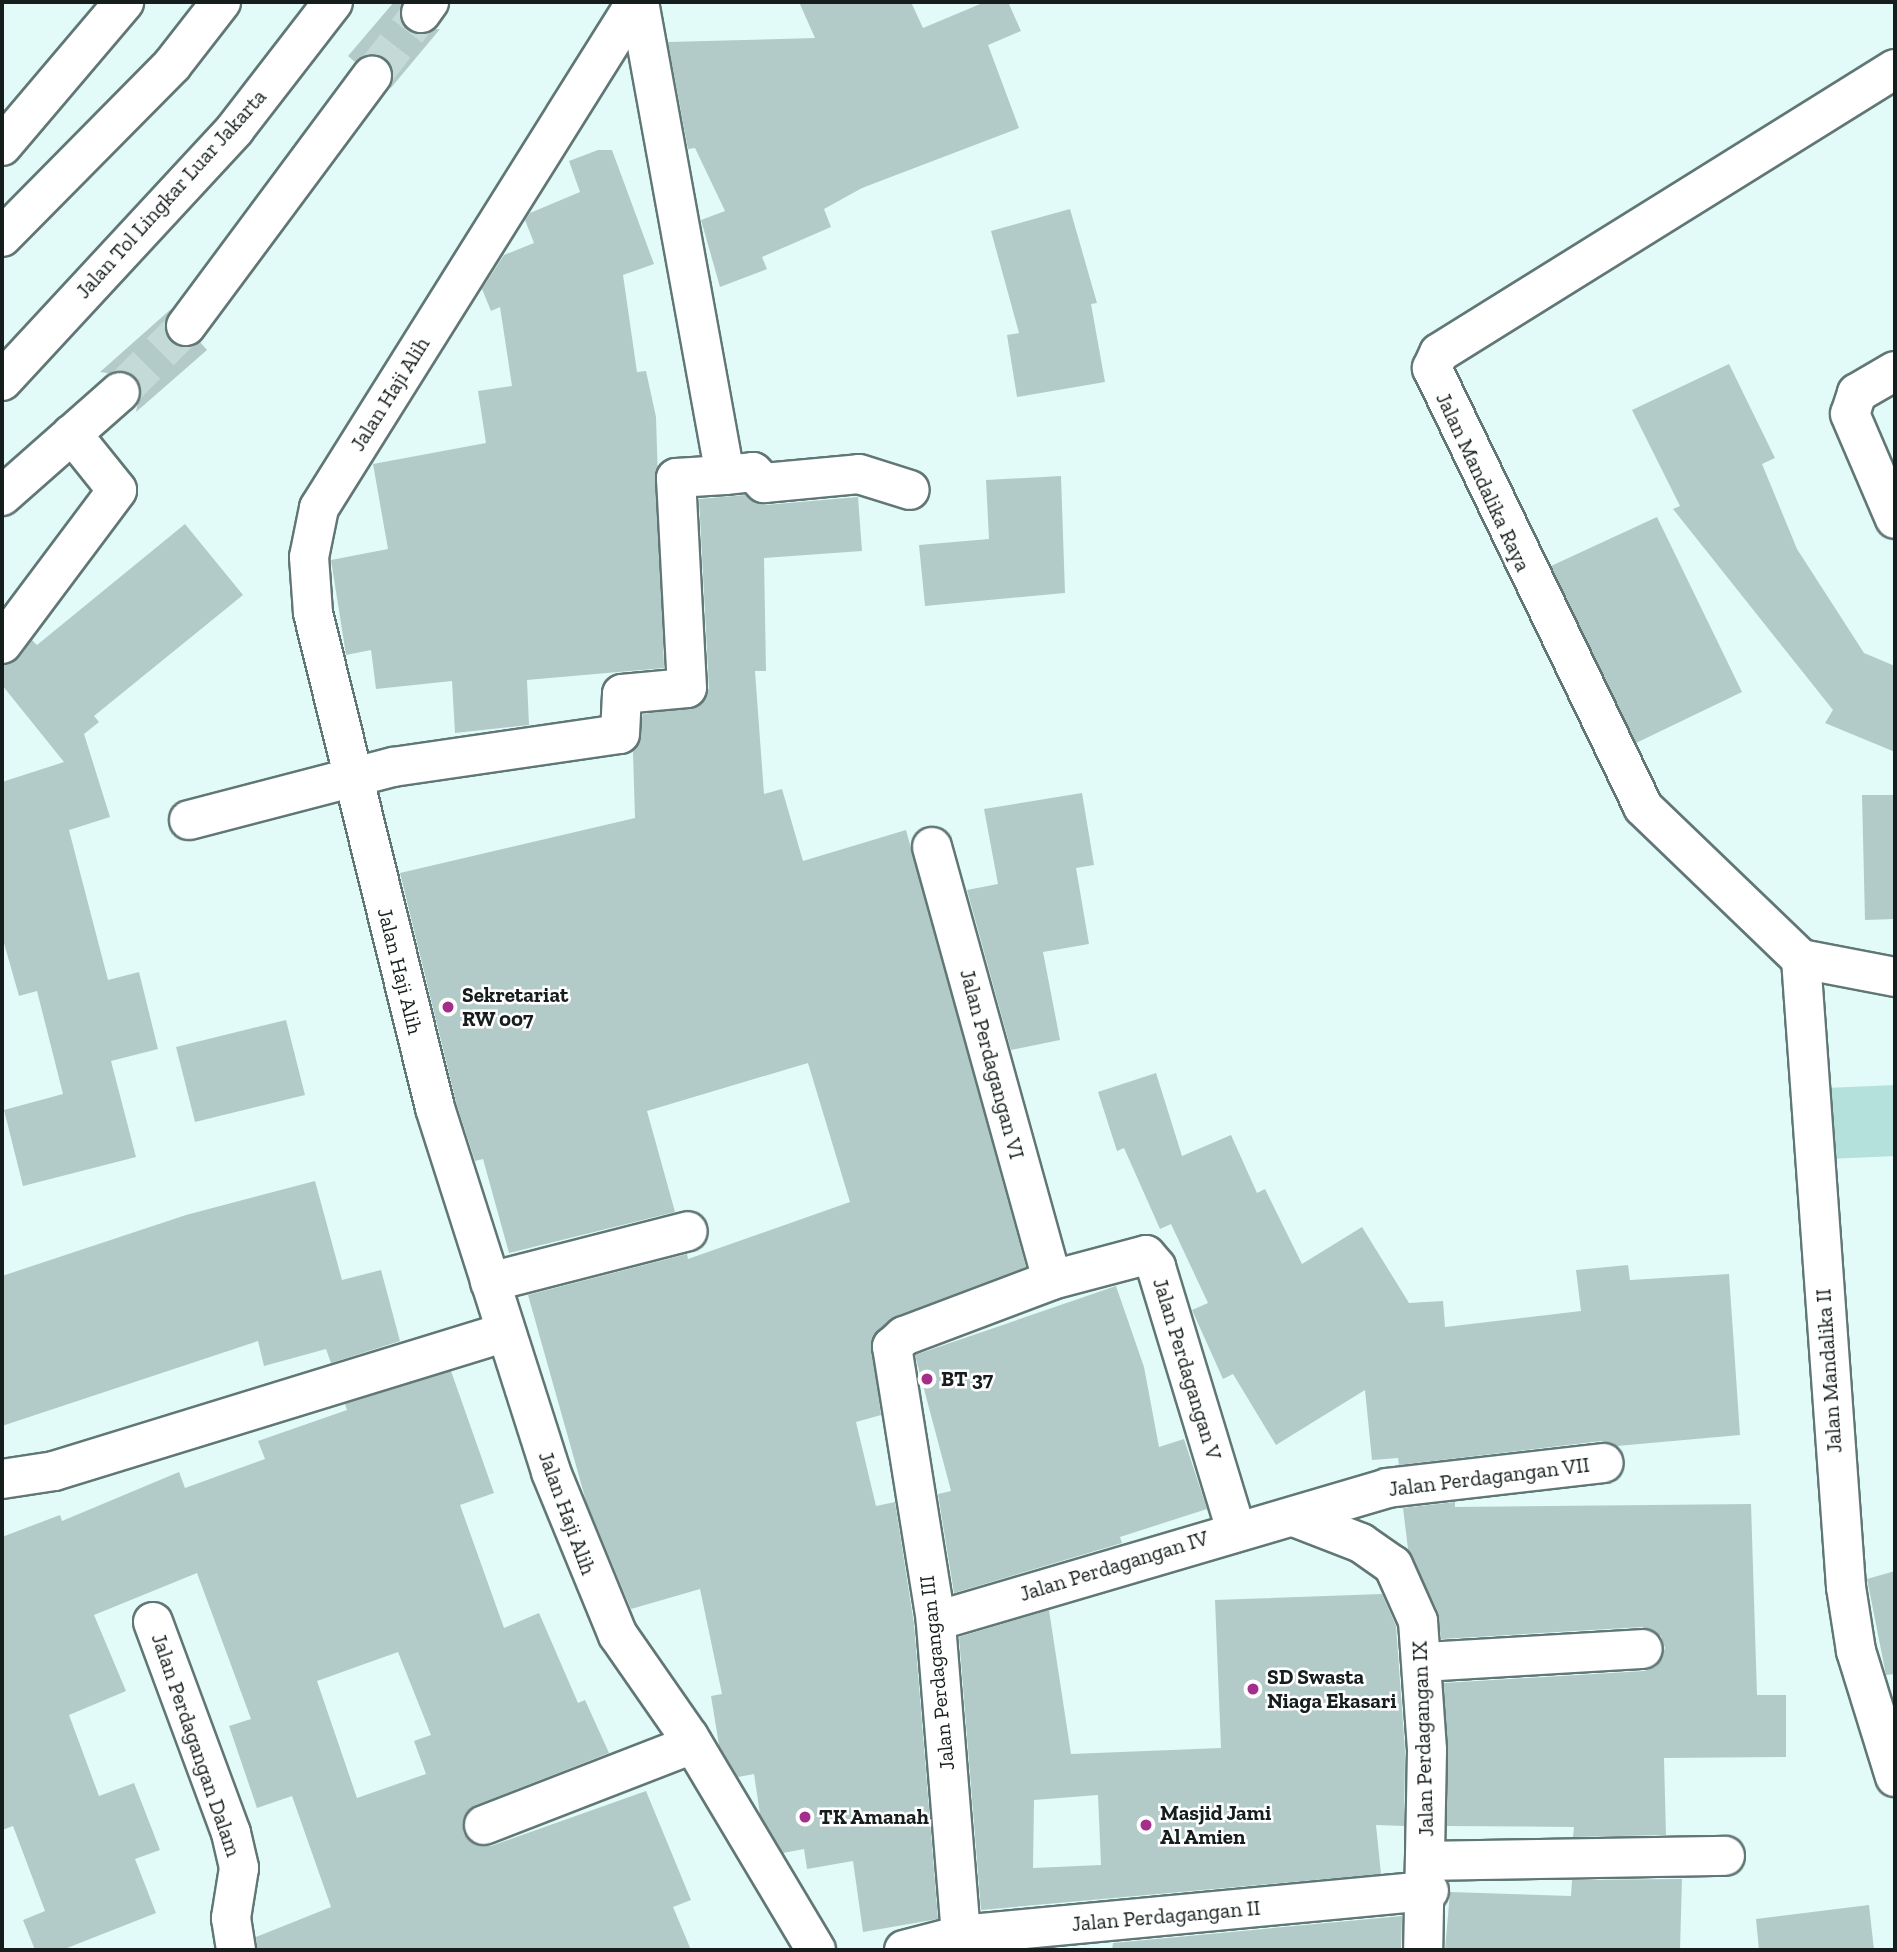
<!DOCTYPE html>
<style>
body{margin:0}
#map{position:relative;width:1897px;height:1952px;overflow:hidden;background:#e2fbf8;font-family:"Zilla Slab",serif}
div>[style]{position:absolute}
.green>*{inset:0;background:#b4e1dc}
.building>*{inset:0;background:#b3cbc8}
.highway-tunnel>*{height:38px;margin-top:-19px;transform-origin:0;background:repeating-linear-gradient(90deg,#c3dad7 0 38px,transparent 0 57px)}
.roads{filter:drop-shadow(2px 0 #617775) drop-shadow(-2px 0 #617775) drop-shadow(0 2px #617775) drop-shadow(0 -2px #617775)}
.minor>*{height:38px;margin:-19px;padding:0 19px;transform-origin:19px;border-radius:19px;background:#fff}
.highway>*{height:38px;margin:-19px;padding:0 19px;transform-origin:19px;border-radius:19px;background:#fff}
.dots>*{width:19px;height:19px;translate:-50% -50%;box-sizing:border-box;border:4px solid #fff;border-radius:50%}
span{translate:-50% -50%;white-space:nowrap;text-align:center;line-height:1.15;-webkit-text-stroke:5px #fff;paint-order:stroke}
.street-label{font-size:21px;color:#151e1d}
.poi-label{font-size:21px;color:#151e1d;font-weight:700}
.left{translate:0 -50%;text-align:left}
.frame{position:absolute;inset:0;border:4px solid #151e1d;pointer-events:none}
</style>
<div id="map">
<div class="green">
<div style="clip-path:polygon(1895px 1085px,1895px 1156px,1829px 1159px,1826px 1088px)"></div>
</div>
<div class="building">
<div style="clip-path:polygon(394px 2px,403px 2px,401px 21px,409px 31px,440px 29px,390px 89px,394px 78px,386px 59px,374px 54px,355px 62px,348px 56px)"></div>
<div style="clip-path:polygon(799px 2px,911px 2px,923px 28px,985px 2px,1008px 2px,1021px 31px,988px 45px,1019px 128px,862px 188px,824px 209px,831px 227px,762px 257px,767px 269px,720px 287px,701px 220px,725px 211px,695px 148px,688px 149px,668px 42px,815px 38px)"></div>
<div style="clip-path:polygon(598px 150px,612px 150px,654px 264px,623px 275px,637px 372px,646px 371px,656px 417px,664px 668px,527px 680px,529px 725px,455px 733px,452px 681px,376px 689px,371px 650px,346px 655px,331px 560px,388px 549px,373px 464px,486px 443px,478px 391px,512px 386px,500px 307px,491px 311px,482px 289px,504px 255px,534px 243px,525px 220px,530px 213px,580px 192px,569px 161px)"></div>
<div style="clip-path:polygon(1070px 209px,1097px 303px,1091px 304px,1105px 382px,1017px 397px,1007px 335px,1019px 333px,991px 231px)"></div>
<div style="clip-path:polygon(171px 309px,164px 324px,172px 343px,184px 348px,200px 342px,207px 350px,136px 412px,141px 388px,136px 377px,100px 372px)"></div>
<div style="clip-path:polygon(1729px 364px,1775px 458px,1762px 464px,1797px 549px,1864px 653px,1895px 666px,1895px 752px,1825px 723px,1833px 710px,1673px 509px,1680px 506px,1632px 410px)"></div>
<div style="clip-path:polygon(1061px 476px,1065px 593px,925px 606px,919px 545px,989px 539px,986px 480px)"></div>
<div style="clip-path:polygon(745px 495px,765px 505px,858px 497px,862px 551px,764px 558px,766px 671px,755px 671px,764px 794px,782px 789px,803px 861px,906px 830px,1026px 1267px,896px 1316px,871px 1340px,881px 1415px,856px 1422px,876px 1506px,895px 1502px,914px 1624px,938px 1919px,863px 1932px,853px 1861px,807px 1869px,804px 1849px,783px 1853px,760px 1814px,754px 1774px,738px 1777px,719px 1745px,711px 1696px,722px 1694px,700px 1589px,631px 1609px,586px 1501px,528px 1295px,687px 1254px,688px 1259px,850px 1202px,808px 1063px,647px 1111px,675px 1212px,509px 1253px,483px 1159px,475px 1161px,456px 1102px,400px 873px,635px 818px,633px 752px,643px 714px,699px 706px,709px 688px,699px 499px)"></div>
<div style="clip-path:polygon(1657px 517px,1742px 692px,1636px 743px,1551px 566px)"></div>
<div style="clip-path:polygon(185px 524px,243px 595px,94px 716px,99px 722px,84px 734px,110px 817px,69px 830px,108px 980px,139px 972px,158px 1049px,111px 1061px,136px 1157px,23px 1186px,4px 1110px,63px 1094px,37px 991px,19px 996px,2px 936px,2px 782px,64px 762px,2px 685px,2px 665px,19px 658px,32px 640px,37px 645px)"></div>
<div style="clip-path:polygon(1082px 793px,1094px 865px,1076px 868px,1089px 944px,1043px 952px,1060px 1040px,1011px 1050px,967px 890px,998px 884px,984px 809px)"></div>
<div style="clip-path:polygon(1862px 795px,1895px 795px,1895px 919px,1865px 920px)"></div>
<div style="clip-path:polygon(286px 1020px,305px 1095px,195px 1122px,176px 1047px)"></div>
<div style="clip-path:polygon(1156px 1073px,1182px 1156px,1231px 1135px,1257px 1193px,1265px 1189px,1302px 1264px,1362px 1227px,1409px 1303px,1443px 1301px,1445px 1327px,1581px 1311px,1576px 1270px,1628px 1265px,1630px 1280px,1729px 1274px,1740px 1435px,1617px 1446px,1601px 1441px,1399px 1465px,1398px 1458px,1372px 1460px,1365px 1390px,1276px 1445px,1233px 1374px,1223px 1379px,1192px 1310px,1208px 1303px,1171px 1224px,1160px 1229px,1124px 1148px,1117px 1151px,1098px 1092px)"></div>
<div style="clip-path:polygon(315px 1181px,342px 1280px,381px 1270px,400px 1341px,331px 1363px,326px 1349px,264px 1366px,258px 1341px,2px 1426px,2px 1276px,186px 1215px)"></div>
<div style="clip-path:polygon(1116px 1286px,1144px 1367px,1159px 1447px,1184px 1439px,1207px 1509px,1120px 1537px,1122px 1543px,954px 1593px,938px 1494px,951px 1491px,915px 1355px)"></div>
<div style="clip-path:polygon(evenodd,451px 1371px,494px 1493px,460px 1505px,504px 1628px,539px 1613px,578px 1703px,585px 1700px,609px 1753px,476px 1805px,463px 1821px,464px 1834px,480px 1846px,491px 1846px,646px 1791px,691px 1900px,673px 1907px,691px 1950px,257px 1950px,256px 1937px,331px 1907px,292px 1796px,257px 1808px,229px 1726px,251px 1719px,197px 1573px,94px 1615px,126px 1691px,69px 1715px,99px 1796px,134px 1783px,160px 1850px,135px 1859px,156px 1913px,62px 1950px,35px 1950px,23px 1920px,45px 1911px,13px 1826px,2px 1830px,2px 1537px,60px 1515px,62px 1521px,179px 1472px,185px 1488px,265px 1459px,258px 1441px,347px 1410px,345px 1404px,451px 1371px,398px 1652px,431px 1735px,414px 1741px,426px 1774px,357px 1798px,317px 1681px,398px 1652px)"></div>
<div style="clip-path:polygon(1455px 1502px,1455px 1507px,1751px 1504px,1757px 1695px,1786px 1695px,1786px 1757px,1664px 1758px,1666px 1835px,1573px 1837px,1574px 1827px,1447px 1826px,1444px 1683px,1644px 1671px,1656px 1667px,1665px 1648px,1661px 1636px,1642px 1627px,1441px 1639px,1438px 1612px,1408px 1549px,1403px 1508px)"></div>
<div style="clip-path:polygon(1895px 1571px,1895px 1674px,1886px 1675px,1867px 1579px)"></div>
<div style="clip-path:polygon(evenodd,1382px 1594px,1396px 1626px,1405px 1751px,1404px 1826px,1376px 1825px,1381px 1874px,981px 1910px,959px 1637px,1049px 1610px,1071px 1754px,1221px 1748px,1215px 1600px,1382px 1594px,1098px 1795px,1101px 1865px,1033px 1868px,1034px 1800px,1098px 1795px)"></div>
<div style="clip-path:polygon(1682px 1879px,1680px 1950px,1445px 1950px,1450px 1892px,1571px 1896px,1572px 1880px)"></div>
<div style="clip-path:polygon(1869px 1905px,1874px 1950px,1759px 1950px,1756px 1919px)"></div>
<div style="clip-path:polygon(1402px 1916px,1401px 1950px,1112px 1950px,1113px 1943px)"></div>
</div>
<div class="highway-tunnel">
<div style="left:372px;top:76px;width:80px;rotate:-52.1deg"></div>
<div style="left:120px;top:392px;width:93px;rotate:-45deg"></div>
</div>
<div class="roads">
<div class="minor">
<div style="left:636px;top:2px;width:597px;rotate:122.07deg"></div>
<div style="left:319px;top:508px;width:50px;rotate:101.5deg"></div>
<div style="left:309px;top:557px;width:56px;rotate:85.9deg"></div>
<div style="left:313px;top:613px;width:510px;rotate:76.15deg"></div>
<div style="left:435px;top:1108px;width:382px;rotate:72.3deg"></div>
<div style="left:551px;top:1472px;width:176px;rotate:67.7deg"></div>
<div style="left:618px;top:1635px;width:124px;rotate:55.2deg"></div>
<div style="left:689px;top:1737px;width:248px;rotate:59.2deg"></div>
<div style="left:1895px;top:69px;width:537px;rotate:148.09deg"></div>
<div style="left:1439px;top:353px;width:17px;rotate:115deg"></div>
<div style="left:1432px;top:368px;width:487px;rotate:64.3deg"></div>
<div style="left:1643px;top:807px;width:219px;rotate:43.9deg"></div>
<div style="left:1801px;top:959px;width:96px;rotate:10.8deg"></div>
<div style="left:1895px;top:371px;width:44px;rotate:149.9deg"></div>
<div style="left:1857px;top:393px;width:22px;rotate:108deg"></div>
<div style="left:1850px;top:414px;width:114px;rotate:66.8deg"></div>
<div style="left:725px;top:475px;width:28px;rotate:-6deg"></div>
<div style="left:753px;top:472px;width:16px;rotate:45deg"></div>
<div style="left:764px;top:483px;width:95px;rotate:-5.4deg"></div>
<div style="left:859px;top:474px;width:53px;rotate:17.4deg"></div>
<div style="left:2px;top:644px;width:192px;rotate:-53.2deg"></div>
<div style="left:117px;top:490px;width:72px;rotate:-128.8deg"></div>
<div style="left:189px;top:820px;width:211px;rotate:-14.6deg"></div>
<div style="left:393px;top:767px;width:229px;rotate:-8.3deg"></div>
<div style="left:620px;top:734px;width:40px;rotate:-87.1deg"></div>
<div style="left:622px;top:694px;width:65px;rotate:-5.3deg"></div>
<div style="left:687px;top:688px;width:210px;rotate:-93deg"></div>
<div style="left:676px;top:478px;width:49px;rotate:-3.5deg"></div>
<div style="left:725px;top:475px;width:481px;rotate:-100.3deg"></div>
<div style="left:932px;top:847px;width:449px;rotate:74.5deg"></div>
<div style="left:1801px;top:959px;width:630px;rotate:85.9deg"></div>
<div style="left:1846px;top:1587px;width:65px;rotate:81.1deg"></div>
<div style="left:1856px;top:1651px;width:132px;rotate:72.8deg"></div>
<div style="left:490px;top:1282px;width:204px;rotate:-14.4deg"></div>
<div style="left:2px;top:1479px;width:53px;rotate:-8.7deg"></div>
<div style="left:54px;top:1471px;width:472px;rotate:-17.1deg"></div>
<div style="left:1294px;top:1517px;width:72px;rotate:21.2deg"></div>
<div style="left:1361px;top:1543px;width:39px;rotate:35deg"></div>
<div style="left:1393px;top:1565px;width:61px;rotate:65.9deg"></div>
<div style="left:1418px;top:1621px;width:129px;rotate:86deg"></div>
<div style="left:1427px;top:1750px;width:200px;rotate:91.1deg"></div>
<div style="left:936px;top:1621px;width:470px;rotate:-16.4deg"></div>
<div style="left:1387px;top:1488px;width:218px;rotate:-6.6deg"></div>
<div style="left:153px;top:1622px;width:225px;rotate:69.7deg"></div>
<div style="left:231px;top:1833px;width:36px;rotate:77deg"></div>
<div style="left:239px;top:1868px;width:51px;rotate:99.1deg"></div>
<div style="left:231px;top:1918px;width:32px;rotate:81deg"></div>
<div style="left:1424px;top:1662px;width:219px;rotate:-3.4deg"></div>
<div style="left:484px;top:1825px;width:224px;rotate:-21.2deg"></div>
<div style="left:1426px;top:1861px;width:299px;rotate:-1deg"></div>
<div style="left:961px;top:1935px;width:315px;rotate:-94.6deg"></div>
<div style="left:936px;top:1621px;width:278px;rotate:-99.1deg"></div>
<div style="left:892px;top:1347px;width:16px;rotate:-43deg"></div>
<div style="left:904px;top:1336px;width:158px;rotate:-20.7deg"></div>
<div style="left:1052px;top:1280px;width:97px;rotate:-14.9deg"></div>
<div style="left:1146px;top:1255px;width:16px;rotate:50deg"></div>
<div style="left:1156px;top:1267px;width:275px;rotate:73.1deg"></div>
<div style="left:904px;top:1950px;width:59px;rotate:-14.7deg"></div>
<div style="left:961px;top:1935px;width:470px;rotate:-5.4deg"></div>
</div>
<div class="highway">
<div style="left:421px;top:13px;width:14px;rotate:-54deg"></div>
<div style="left:2px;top:146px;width:189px;rotate:-49.7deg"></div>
<div style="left:2px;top:237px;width:242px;rotate:-45.3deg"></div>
<div style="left:172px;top:65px;width:80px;rotate:-52.1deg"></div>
<div style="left:186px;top:326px;width:312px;rotate:-53.4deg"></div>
<div style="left:2px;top:381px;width:343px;rotate:-47.2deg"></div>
<div style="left:235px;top:129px;width:160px;rotate:-52.3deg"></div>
<div style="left:2px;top:496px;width:157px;rotate:-41.4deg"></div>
</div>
</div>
<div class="dots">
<div style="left:448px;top:1007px;background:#a42f8a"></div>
<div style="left:927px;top:1379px;background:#a42f8a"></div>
<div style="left:1253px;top:1689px;background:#a42f8a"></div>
<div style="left:805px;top:1817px;background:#a42f8a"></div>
<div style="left:1146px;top:1825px;background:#a42f8a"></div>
</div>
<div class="street-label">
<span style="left:171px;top:194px;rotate:-48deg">Jalan Tol Lingkar Luar Jakarta</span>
<span style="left:390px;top:394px;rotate:-58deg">Jalan Haji Alih</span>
<span style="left:1483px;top:482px;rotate:65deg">Jalan Mandalika Raya</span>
<span style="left:400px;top:971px;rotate:76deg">Jalan Haji Alih</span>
<span style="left:992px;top:1064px;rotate:75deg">Jalan Perdagangan VI</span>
<span style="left:1187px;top:1369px;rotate:73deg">Jalan Perdagangan V</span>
<span style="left:1829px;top:1371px;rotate:-94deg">Jalan Mandalika II</span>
<span style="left:1489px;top:1477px;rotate:-7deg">Jalan Perdagangan VII</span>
<span style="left:567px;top:1513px;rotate:70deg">Jalan Haji Alih</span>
<span style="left:1114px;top:1566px;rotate:-17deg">Jalan Perdagangan IV</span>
<span style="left:937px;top:1673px;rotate:-96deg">Jalan Perdagangan III</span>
<span style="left:1423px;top:1739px;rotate:-92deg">Jalan Perdagangan IX</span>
<span style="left:196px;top:1745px;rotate:71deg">Jalan Perdagangan Dalam</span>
<span style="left:1166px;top:1916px;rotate:-5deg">Jalan Perdagangan II</span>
</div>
<div class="poi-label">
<span class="left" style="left:462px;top:1007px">Sekretariat<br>RW 007</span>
<span class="left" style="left:941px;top:1379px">BT 37</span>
<span class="left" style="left:1267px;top:1689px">SD Swasta<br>Niaga Ekasari</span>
<span class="left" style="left:1160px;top:1825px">Masjid Jami<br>Al Amien</span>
<span class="left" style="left:819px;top:1817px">TK Amanah</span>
</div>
<div class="frame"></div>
</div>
